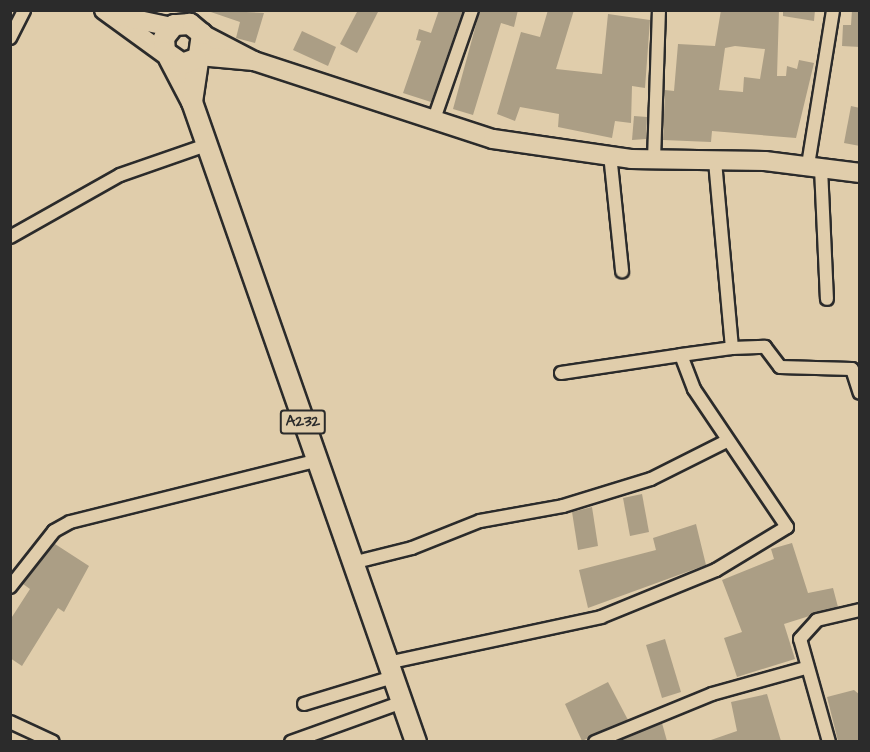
<!DOCTYPE html>
<style>
body{margin:0}
#map{position:relative;width:870px;height:752px;overflow:hidden;background:#e0cdab;font-family:"Architects Daughter",sans-serif}
div>[style]{position:absolute}
.building>*{inset:0;background:#ab9e85}
.roads{filter:drop-shadow(2px 0 #2b2b2b) drop-shadow(-2px 0 #2b2b2b) drop-shadow(0 2px #2b2b2b) drop-shadow(0 -2px #2b2b2b)}
.minor>*{height:12px;margin:-6px;padding:0 6px;transform-origin:6px;border-radius:6px;background:#e0cdab}
.secondary>*{height:18px;margin:-9px;padding:0 9px;transform-origin:9px;border-radius:9px;background:#e0cdab}
.primary>*{height:20px;margin:-10px;padding:0 10px;transform-origin:10px;border-radius:10px;background:#e0cdab}
span{translate:-50% -50%;white-space:nowrap;text-align:center;line-height:1.15;-webkit-text-stroke:4.5px #e0cdab;paint-order:stroke}
.shield-label span{padding:2px 4px;background:#e0cdab;border:2px solid;border-radius:4px;-webkit-text-stroke-width:0}
.shield-label{font-size:15px;color:#2b2b2b;font-weight:700}
.frame{position:absolute;inset:0;border:12px solid #2b2b2b;pointer-events:none}
</style>
<div id="map">
<div class="building">
<div style="clip-path:polygon(205px 10px,264px 13px,255px 43px,236px 38px,240px 22px)"></div>
<div style="clip-path:polygon(358px 10px,379px 10px,357px 53px,340px 44px)"></div>
<div style="clip-path:polygon(439px 10px,463px 10px,431px 102px,403px 93px,421px 41px,416px 40px,419px 29px,431px 33px)"></div>
<div style="clip-path:polygon(480px 10px,518px 10px,514px 27px,501px 23px,473px 115px,453px 109px)"></div>
<div style="clip-path:polygon(548px 10px,574px 10px,556px 69px,602px 74px,608px 14px,650px 20px,645px 88px,632px 86px,631px 123px,615px 121px,612px 138px,558px 127px,559px 114px,520px 107px,515px 121px,497px 114px,521px 32px,540px 37px)"></div>
<div style="clip-path:polygon(evenodd,721px 10px,779px 10px,777px 76px,786px 76px,787px 66px,797px 69px,799px 60px,814px 63px,796px 138px,712px 131px,711px 142px,663px 140px,665px 90px,674px 91px,678px 44px,715px 46px,721px 10px,735px 46px,765px 49px,760px 79px,744px 77px,743px 92px,719px 90px,725px 48px,735px 46px)"></div>
<div style="clip-path:polygon(783px 10px,815px 10px,814px 21px,783px 16px)"></div>
<div style="clip-path:polygon(852px 10px,860px 10px,860px 47px,842px 46px,843px 25px,851px 25px)"></div>
<div style="clip-path:polygon(302px 31px,336px 47px,328px 66px,293px 50px)"></div>
<div style="clip-path:polygon(851px 106px,860px 108px,860px 146px,844px 143px)"></div>
<div style="clip-path:polygon(634px 116px,647px 117px,646px 139px,632px 140px)"></div>
<div style="clip-path:polygon(642px 494px,649px 532px,630px 536px,623px 498px)"></div>
<div style="clip-path:polygon(592px 507px,598px 546px,578px 550px,572px 512px)"></div>
<div style="clip-path:polygon(696px 524px,706px 565px,588px 608px,579px 570px,656px 550px,653px 538px)"></div>
<div style="clip-path:polygon(792px 543px,808px 593px,833px 588px,838px 607px,784px 624px,795px 659px,737px 677px,724px 638px,742px 632px,722px 580px,774px 559px,771px 549px)"></div>
<div style="clip-path:polygon(55px 544px,89px 566px,64px 612px,58px 608px,22px 666px,10px 658px,10px 620px,30px 589px,23px 584px)"></div>
<div style="clip-path:polygon(665px 639px,681px 692px,662px 698px,646px 645px)"></div>
<div style="clip-path:polygon(608px 682px,628px 720px,582px 741px,565px 704px)"></div>
<div style="clip-path:polygon(854px 690px,860px 695px,860px 741px,838px 741px,827px 697px)"></div>
<div style="clip-path:polygon(767px 694px,781px 741px,708px 741px,737px 731px,731px 702px)"></div>
<div style="clip-path:polygon(662px 723px,667px 741px,618px 741px)"></div>
</div>
<div class="roads">
<div class="minor">
<div style="left:10px;top:38px;width:31px;rotate:-63deg"></div>
<div style="left:434px;top:119px;width:115px;rotate:-70.8deg"></div>
<div style="left:610px;top:154px;width:118px;rotate:84.1deg"></div>
<div style="left:654px;top:160px;width:150px;rotate:-88.1deg"></div>
<div style="left:808px;top:165px;width:157px;rotate:-80.8deg"></div>
<div style="left:821px;top:168px;width:131px;rotate:87.4deg"></div>
<div style="left:10px;top:237px;width:126px;rotate:-29.4deg"></div>
<div style="left:120px;top:175px;width:91px;rotate:-19.2deg"></div>
<div style="left:732px;top:348px;width:33px;rotate:-2deg"></div>
<div style="left:765px;top:347px;width:25px;rotate:53deg"></div>
<div style="left:780px;top:367px;width:72px;rotate:1.6deg"></div>
<div style="left:852px;top:369px;width:25px;rotate:72deg"></div>
<div style="left:561px;top:373px;width:121px;rotate:-8.5deg"></div>
<div style="left:352px;top:563px;width:62px;rotate:-14deg"></div>
<div style="left:412px;top:548px;width:73px;rotate:-21.7deg"></div>
<div style="left:480px;top:521px;width:84px;rotate:-10.2deg"></div>
<div style="left:563px;top:506px;width:92px;rotate:-17.1deg"></div>
<div style="left:651px;top:479px;width:85px;rotate:-26.6deg"></div>
<div style="left:10px;top:587px;width:71px;rotate:-51.8deg"></div>
<div style="left:54px;top:531px;width:18px;rotate:-29deg"></div>
<div style="left:70px;top:522px;width:252px;rotate:-14deg"></div>
<div style="left:387px;top:663px;width:219px;rotate:-12.1deg"></div>
<div style="left:601px;top:617px;width:124px;rotate:-22.2deg"></div>
<div style="left:716px;top:570px;width:83px;rotate:-31.2deg"></div>
<div style="left:787px;top:527px;width:166px;rotate:-124deg"></div>
<div style="left:694px;top:389px;width:36px;rotate:-111deg"></div>
<div style="left:681px;top:355px;width:51px;rotate:-7.8deg"></div>
<div style="left:732px;top:348px;width:188px;rotate:-95.2deg"></div>
<div style="left:304px;top:704px;width:93px;rotate:-16.9deg"></div>
<div style="left:10px;top:722px;width:47px;rotate:24.9deg"></div>
<div style="left:291px;top:742px;width:118px;rotate:-19.8deg"></div>
<div style="left:595px;top:742px;width:126px;rotate:-22.3deg"></div>
<div style="left:712px;top:694px;width:98px;rotate:-15.5deg"></div>
<div style="left:829px;top:742px;width:107px;rotate:-105.7deg"></div>
<div style="left:800px;top:639px;width:25px;rotate:-48deg"></div>
<div style="left:817px;top:620px;width:44px;rotate:-13.1deg"></div>
</div>
<div class="secondary">
<div style="left:104px;top:10px;width:77px;rotate:36deg"></div>
<div style="left:111px;top:14px;width:61px;rotate:12.2deg"></div>
<div style="left:202px;top:34px;width:59px;rotate:27.4deg"></div>
<div style="left:254px;top:61px;width:251px;rotate:18.1deg"></div>
<div style="left:493px;top:139px;width:139px;rotate:8.2deg"></div>
<div style="left:631px;top:159px;width:134px;rotate:0.9deg"></div>
<div style="left:765px;top:161px;width:96px;rotate:7.2deg"></div>
<div style="left:199px;top:56px;width:55px;rotate:5.2deg"></div>
</div>
<div class="primary">
<div style="left:169px;top:58px;width:50px;rotate:62.4deg"></div>
<div style="left:192px;top:102px;width:678px;rotate:70.71deg"></div>
<div style="left:192px;top:102px;width:69px;rotate:-81.6deg"></div>
<div style="left:202px;top:34px;width:16px;rotate:-140deg"></div>
<div style="left:190px;top:24px;width:16px;rotate:176deg"></div>
<div style="left:174px;top:25px;width:16px;rotate:128deg"></div>
<div style="left:164px;top:38px;width:14px;rotate:86deg"></div>
<div style="left:165px;top:52px;width:21px;rotate:35deg"></div>
<div style="left:182px;top:64px;width:15px;rotate:-20deg"></div>
</div>
</div>
<div class="shield-label">
<span style="left:303px;top:422px">A232</span>
</div>
<div class="frame"></div>
</div>
